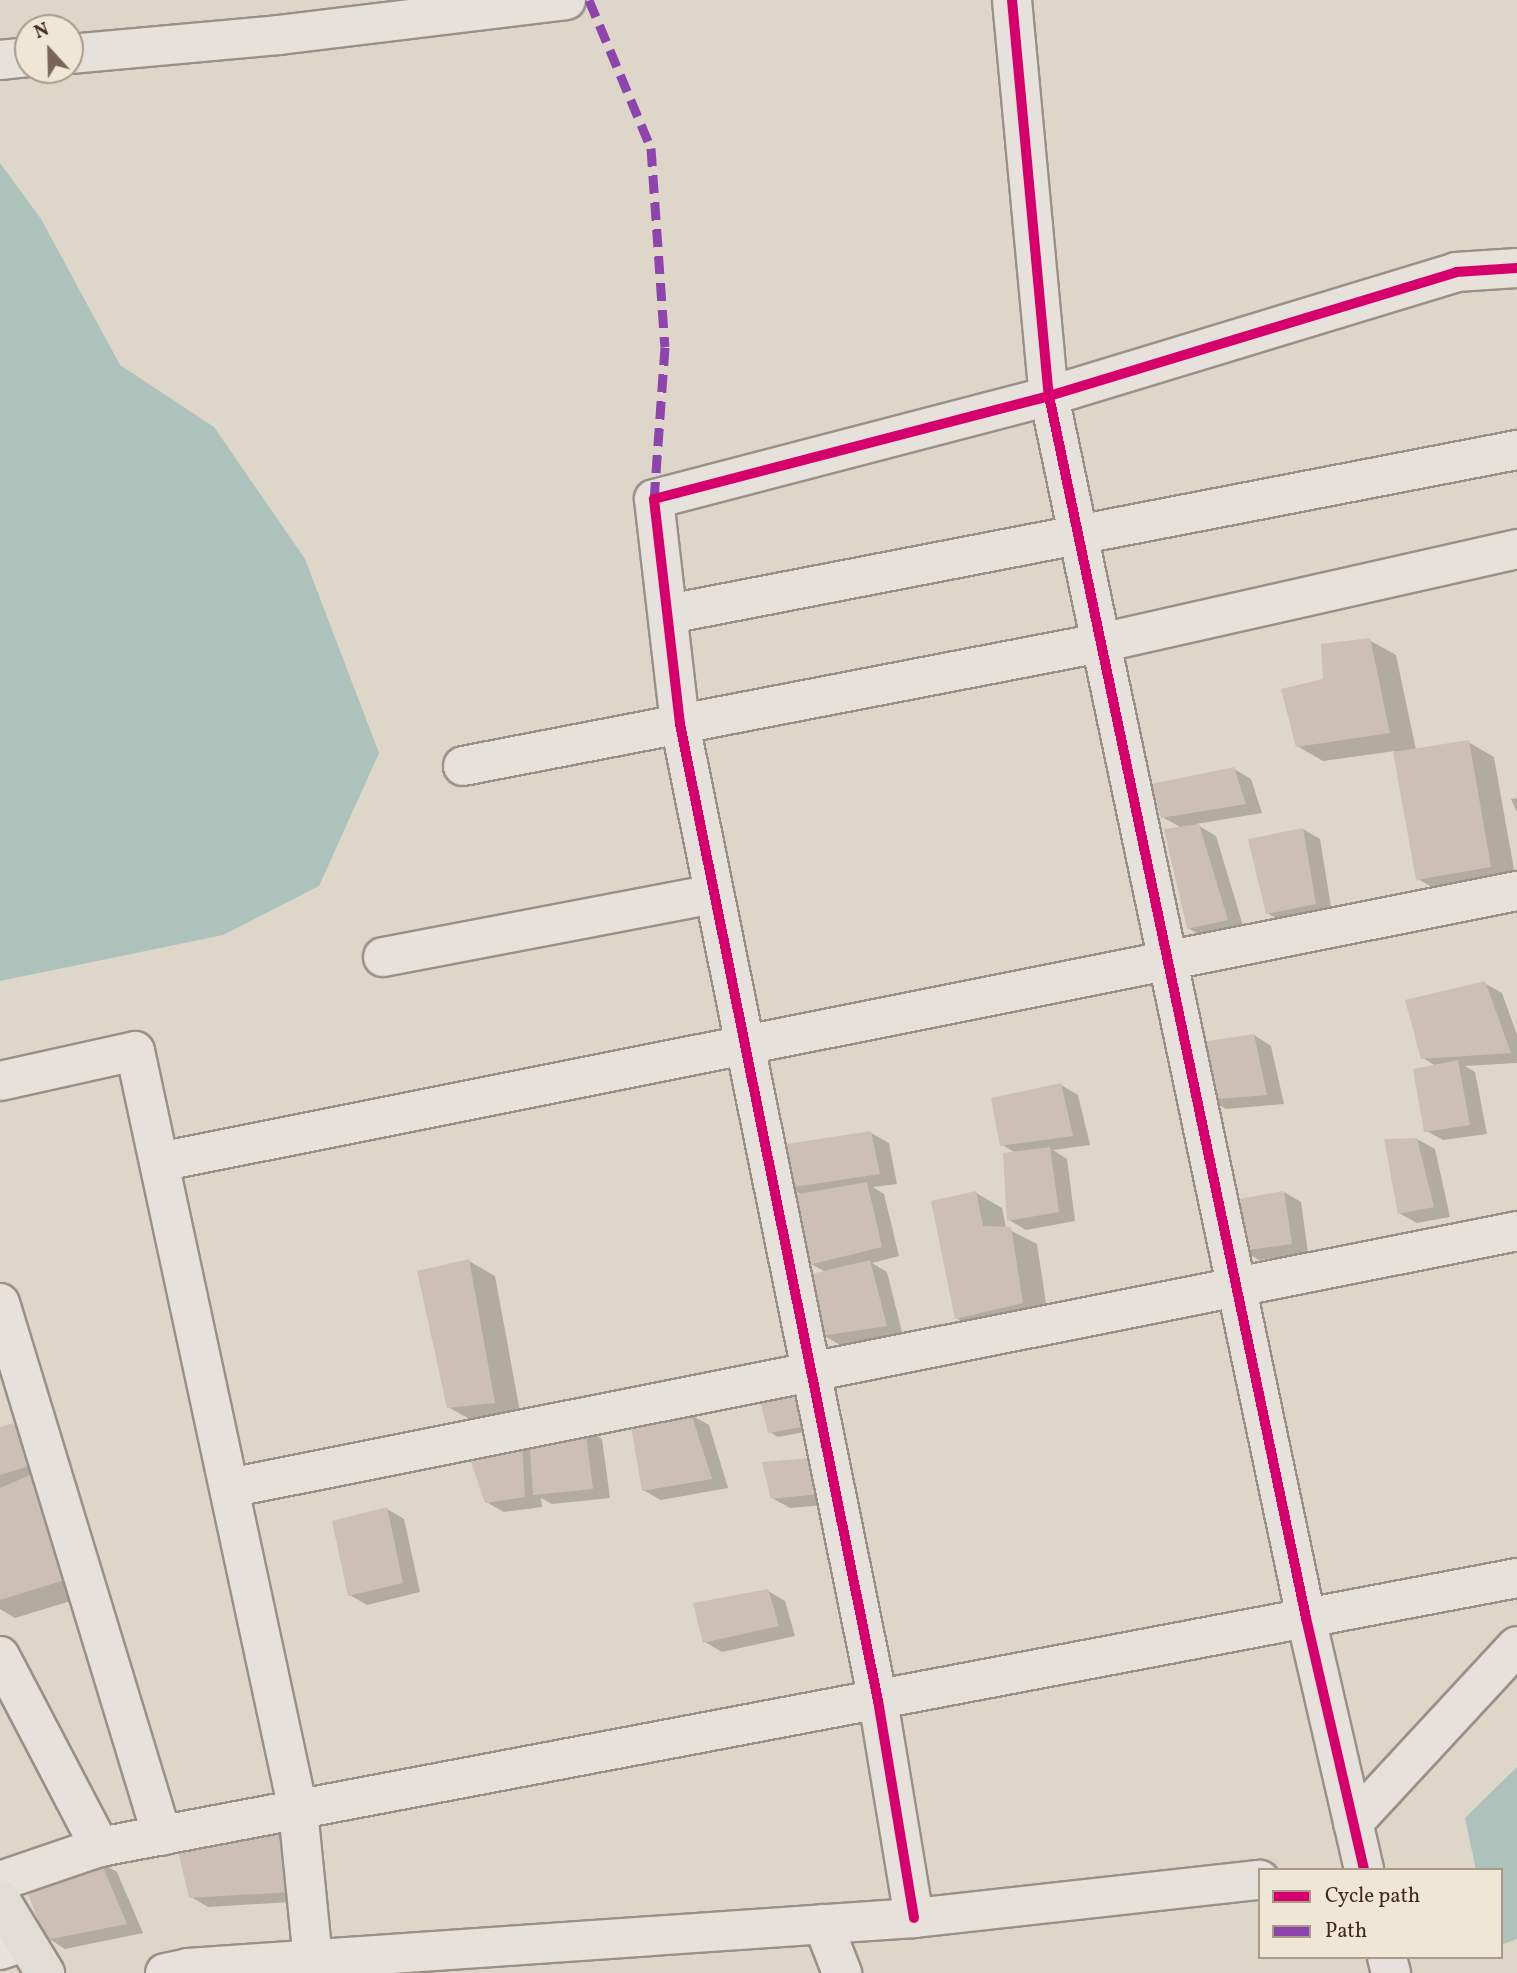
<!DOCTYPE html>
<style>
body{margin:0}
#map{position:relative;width:1517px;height:1973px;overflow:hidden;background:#ded6c8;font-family:Vollkorn,serif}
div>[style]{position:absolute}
.water>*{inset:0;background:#acc2ba}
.shadow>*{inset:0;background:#0003}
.building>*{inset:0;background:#cebfb6}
.roads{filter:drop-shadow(2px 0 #999188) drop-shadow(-2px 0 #999188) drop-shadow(0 2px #999188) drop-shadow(0 -2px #999188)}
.minor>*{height:38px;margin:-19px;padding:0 19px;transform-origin:19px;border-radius:19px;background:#e6e2db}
.primary>*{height:38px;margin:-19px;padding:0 19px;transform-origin:19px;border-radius:19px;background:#e1ddd5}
.quiet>*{height:9px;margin-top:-4.5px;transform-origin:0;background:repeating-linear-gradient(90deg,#8e44ad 0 18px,transparent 0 27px)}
.cycleway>*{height:10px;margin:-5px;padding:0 5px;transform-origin:5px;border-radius:5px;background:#d6006c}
span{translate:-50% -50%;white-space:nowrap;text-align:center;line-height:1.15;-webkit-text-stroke:5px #f0e6d5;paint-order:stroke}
.legend{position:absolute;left:1258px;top:1868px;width:245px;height:91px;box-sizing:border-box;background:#f0e6d5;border:2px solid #ab9a8c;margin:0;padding:9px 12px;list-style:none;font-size:21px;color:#43291f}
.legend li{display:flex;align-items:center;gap:14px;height:35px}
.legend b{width:35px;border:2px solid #ab9a8c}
.north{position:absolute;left:14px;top:14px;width:70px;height:70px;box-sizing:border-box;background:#f0e6d5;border:2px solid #ab9a8c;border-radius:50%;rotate:338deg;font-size:19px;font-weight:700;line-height:28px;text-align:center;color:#43291f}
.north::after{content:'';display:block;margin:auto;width:24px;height:32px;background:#79665a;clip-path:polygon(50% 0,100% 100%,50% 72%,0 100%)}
</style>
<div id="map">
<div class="water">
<div style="clip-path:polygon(0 163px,41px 219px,120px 365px,214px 427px,305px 559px,379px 753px,319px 886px,223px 935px,0 981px)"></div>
<div style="clip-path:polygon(1517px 1767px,1517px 1939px,1501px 1945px,1501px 1870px,1476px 1870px,1465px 1818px)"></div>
</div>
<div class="shadow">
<div style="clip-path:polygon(1369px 640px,1396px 655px,1416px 750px,1468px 742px,1494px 757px,1516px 881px,1444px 894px,1418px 879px,1395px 751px,1323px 761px,1297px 746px,1325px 680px)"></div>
<div style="clip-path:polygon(1234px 769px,1251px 779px,1262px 813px,1196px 824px,1216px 836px,1244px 929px,1206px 938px,1188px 928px,1182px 828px,1162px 817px)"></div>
<div style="clip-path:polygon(1517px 798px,1517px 812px,1511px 799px)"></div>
<div style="clip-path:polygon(1303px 829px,1320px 839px,1332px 913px,1285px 923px,1267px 913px)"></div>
<div style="clip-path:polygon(1484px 983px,1502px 993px,1517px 1035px,1517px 1063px,1465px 1066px,1475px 1072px,1487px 1134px,1443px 1140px,1425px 1130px,1436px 1066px,1423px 1058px)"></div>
<div style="clip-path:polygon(1254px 1035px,1271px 1046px,1284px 1104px,1226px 1109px,1209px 1099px)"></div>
<div style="clip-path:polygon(1061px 1085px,1078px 1095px,1090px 1145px,1053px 1150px,1067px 1159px,1075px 1221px,1026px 1230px,1009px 1220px,1016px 1153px,1002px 1145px)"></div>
<div style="clip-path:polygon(871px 1133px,889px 1143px,897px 1184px,873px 1187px,884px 1194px,899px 1256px,872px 1263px,887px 1272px,903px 1336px,840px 1345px,823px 1335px,826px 1272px,811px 1264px,802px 1195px,788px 1187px)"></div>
<div style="clip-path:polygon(1417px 1139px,1435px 1149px,1450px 1217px,1417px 1223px,1399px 1213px)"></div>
<div style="clip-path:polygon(1284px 1192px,1301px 1202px,1308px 1253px,1259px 1260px,1242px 1250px)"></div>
<div style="clip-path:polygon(976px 1193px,1002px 1208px,1006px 1228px,1037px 1244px,1048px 1317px,982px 1333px,956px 1318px)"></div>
<div style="clip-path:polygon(469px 1261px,495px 1276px,521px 1417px,475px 1422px,448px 1407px)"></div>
<div style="clip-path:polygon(762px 1402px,825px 1428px,778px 1437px,770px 1432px)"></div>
<div style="clip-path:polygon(691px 1415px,709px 1425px,728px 1488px,661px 1500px,643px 1490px)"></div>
<div style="clip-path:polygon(13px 1425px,31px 1435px,97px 1593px,15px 1618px,0 1609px,0 1429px)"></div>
<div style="clip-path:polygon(585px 1429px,602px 1439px,610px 1498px,552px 1504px,541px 1498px,542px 1507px,504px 1512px,486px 1502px,522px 1443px)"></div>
<div style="clip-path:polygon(764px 1464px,846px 1503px,790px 1508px,772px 1498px)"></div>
<div style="clip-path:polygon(387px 1509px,404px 1519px,420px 1592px,367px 1605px,350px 1595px)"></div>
<div style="clip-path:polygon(768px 1591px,785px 1601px,795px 1636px,722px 1652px,705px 1642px)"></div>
<div style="clip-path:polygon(279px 1828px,308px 1901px,208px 1907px,191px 1897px)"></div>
<div style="clip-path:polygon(100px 1862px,117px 1872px,143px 1933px,65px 1949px,48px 1938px)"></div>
</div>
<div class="building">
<div style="clip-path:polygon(1370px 638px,1390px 733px,1296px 747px,1281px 689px,1323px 679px,1321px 644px)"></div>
<div style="clip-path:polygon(1469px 740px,1491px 867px,1416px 880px,1393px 752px)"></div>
<div style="clip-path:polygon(1234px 767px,1246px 804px,1161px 818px,1151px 784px)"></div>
<div style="clip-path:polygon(1199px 824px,1228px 920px,1187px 929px,1164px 829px)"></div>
<div style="clip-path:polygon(1303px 828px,1316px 904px,1266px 914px,1248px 839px)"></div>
<div style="clip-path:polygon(1485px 981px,1511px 1053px,1421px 1059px,1405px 1000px)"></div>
<div style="clip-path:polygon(1254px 1034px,1267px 1095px,1207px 1100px,1201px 1042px)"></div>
<div style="clip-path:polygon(1458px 1060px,1470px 1125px,1424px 1132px,1413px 1069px)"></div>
<div style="clip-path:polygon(1061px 1083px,1073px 1136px,1000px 1146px,991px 1098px)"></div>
<div style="clip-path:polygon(871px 1131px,880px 1174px,787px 1188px,781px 1145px)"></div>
<div style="clip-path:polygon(1417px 1138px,1434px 1207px,1398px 1214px,1384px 1139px)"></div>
<div style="clip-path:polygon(1050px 1147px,1059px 1212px,1007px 1221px,1003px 1153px)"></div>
<div style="clip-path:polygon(867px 1182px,882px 1247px,809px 1265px,793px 1195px)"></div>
<div style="clip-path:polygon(976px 1191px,983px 1226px,1011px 1227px,1023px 1303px,955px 1319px,931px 1201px)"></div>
<div style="clip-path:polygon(1284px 1191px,1292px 1244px,1240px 1251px,1233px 1200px)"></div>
<div style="clip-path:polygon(469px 1259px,495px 1403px,447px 1408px,417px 1271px)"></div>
<div style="clip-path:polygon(870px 1260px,887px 1326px,821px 1336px,807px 1275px)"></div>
<div style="clip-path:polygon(810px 1393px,818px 1424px,768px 1433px,760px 1400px)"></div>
<div style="clip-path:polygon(691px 1413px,712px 1479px,642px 1491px,631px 1426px)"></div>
<div style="clip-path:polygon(13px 1423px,33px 1465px,0 1475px,0 1427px)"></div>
<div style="clip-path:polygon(585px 1427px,593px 1489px,533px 1495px,529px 1436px)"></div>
<div style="clip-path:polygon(522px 1441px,525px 1497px,485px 1503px,467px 1450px)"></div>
<div style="clip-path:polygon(822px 1457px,830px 1493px,771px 1499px,762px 1462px)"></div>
<div style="clip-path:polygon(30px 1475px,71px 1578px,0 1600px,0 1488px)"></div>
<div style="clip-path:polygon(387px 1507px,403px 1583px,348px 1596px,332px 1521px)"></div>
<div style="clip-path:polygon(768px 1589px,779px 1626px,703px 1643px,693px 1603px)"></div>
<div style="clip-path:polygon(280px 1826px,291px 1892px,189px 1898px,177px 1846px)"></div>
<div style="clip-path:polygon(100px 1860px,127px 1924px,46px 1940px,26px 1889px)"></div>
</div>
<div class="roads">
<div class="minor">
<div style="left:1012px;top:0;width:398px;rotate:84.7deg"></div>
<div style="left:1049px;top:396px;width:1249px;rotate:78.12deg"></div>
<div style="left:1306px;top:1618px;width:259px;rotate:77deg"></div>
<div style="left:70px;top:54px;width:209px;rotate:-5.2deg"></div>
<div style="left:278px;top:35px;width:290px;rotate:-6.9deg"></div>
<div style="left:0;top:60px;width:28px;rotate:-6deg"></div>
<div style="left:669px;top:614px;width:864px;rotate:-10.95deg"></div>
<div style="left:463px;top:766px;width:649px;rotate:-10.93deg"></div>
<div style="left:1100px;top:643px;width:427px;rotate:-12.7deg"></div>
<div style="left:383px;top:957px;width:337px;rotate:-10.8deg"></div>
<div style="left:0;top:1081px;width:138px;rotate:-12.5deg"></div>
<div style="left:135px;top:1051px;width:776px;rotate:77.88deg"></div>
<div style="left:298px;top:1810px;width:150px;rotate:84.3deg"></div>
<div style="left:159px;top:1162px;width:1385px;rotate:-11.29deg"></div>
<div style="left:0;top:1303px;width:557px;rotate:73.09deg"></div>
<div style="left:229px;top:1488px;width:1313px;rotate:-11.28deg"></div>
<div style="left:0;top:1656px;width:216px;rotate:62.4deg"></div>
<div style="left:1353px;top:1823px;width:241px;rotate:-47.2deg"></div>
<div style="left:0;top:1881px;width:106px;rotate:-18.8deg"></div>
<div style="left:100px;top:1847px;width:1442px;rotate:-10.75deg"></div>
<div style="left:914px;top:1918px;width:220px;rotate:-99.4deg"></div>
<div style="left:878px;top:1701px;width:997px;rotate:-101.46deg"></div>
<div style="left:680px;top:724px;width:226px;rotate:-96.6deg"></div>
<div style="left:654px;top:499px;width:408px;rotate:-14.6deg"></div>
<div style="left:1049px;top:396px;width:425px;rotate:-16.9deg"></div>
<div style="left:1456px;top:272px;width:61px;rotate:-3.8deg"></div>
<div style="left:823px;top:1924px;width:53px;rotate:68.8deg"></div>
<div style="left:0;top:1950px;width:25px;rotate:-18deg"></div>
<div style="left:1387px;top:1957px;width:16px;rotate:76deg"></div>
<div style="left:165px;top:1973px;width:24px;rotate:-12deg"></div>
<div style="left:188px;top:1968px;width:728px;rotate:-3.94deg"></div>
<div style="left:914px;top:1918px;width:348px;rotate:-6.3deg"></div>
</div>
<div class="primary">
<div style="left:0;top:1899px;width:87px;rotate:58.7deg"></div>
</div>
</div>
<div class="quiet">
<div style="left:589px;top:0;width:160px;rotate:67.3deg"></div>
<div style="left:651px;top:148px;width:199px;rotate:86deg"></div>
<div style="left:665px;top:347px;width:152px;rotate:94.1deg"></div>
</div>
<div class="cycleway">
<div style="left:1012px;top:0;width:398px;rotate:84.7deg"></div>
<div style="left:1049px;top:396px;width:1249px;rotate:78.12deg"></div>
<div style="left:1306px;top:1618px;width:259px;rotate:77deg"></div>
<div style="left:914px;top:1918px;width:220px;rotate:-99.4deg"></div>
<div style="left:878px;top:1701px;width:997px;rotate:-101.46deg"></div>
<div style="left:680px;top:724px;width:226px;rotate:-96.6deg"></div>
<div style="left:654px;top:499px;width:408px;rotate:-14.6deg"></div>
<div style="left:1049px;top:396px;width:425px;rotate:-16.9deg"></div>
<div style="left:1456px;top:272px;width:61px;rotate:-3.8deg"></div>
</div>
<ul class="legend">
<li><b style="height:9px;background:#d6006c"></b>Cycle path</li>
<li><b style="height:9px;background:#8e44ad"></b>Path</li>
</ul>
<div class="north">N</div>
</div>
